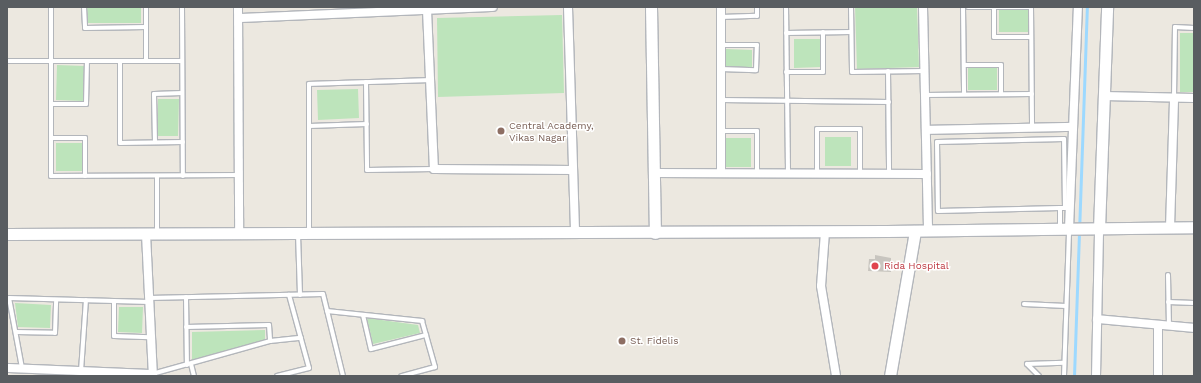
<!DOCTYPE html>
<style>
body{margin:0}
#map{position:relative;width:1201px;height:383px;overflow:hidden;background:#ece8e0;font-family:"Work Sans",sans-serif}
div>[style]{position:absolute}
.green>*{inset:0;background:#bde4bb}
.stream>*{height:3px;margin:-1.5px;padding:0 1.5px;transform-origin:1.5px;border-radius:1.5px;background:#9dd9ff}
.building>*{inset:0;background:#c8c5bf}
.roads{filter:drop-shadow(1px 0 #b3b6bb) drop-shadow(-1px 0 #b3b6bb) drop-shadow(0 1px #b3b6bb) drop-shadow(0 -1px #b3b6bb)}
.lane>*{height:4px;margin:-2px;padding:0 2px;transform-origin:2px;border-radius:2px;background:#fff}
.street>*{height:8px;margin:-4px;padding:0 4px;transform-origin:4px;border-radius:4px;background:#fff}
.secondary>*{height:11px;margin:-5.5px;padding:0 5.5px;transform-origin:5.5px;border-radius:5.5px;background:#fff}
.dots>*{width:11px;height:11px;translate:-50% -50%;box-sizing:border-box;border:2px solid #fff;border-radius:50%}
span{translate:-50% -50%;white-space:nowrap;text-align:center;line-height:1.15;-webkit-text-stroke:3px #fff;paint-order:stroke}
.education-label{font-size:10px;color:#785e54}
.left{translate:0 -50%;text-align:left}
.health-label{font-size:10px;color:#be3a42}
.frame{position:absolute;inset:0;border:8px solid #595d61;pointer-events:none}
</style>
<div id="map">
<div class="green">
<div style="clip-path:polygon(87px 7px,141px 7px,141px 23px,88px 23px)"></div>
<div style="clip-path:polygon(855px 7px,917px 7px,919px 67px,857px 69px)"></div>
<div style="clip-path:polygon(1028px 9px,1028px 32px,999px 32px,999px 10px)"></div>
<div style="clip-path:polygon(562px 15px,564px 93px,438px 97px,437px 18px)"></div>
<div style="clip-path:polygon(1180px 33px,1194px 33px,1194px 92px,1180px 92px)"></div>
<div style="clip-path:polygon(794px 39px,820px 39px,820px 67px,794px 68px)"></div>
<div style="clip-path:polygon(726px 49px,752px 50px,752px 67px,726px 67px)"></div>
<div style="clip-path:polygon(57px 65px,84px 66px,83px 101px,56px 100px)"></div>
<div style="clip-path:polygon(997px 67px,997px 90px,968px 90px,968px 68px)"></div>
<div style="clip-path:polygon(358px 89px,359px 118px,318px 120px,317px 90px)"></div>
<div style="clip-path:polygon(158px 99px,179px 99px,178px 136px,158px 136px)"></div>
<div style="clip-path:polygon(825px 137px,851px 137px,851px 166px,825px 166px)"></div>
<div style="clip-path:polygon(725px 138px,751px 138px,751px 167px,725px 167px)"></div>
<div style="clip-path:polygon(56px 143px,82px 143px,82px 171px,56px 171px)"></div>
<div style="clip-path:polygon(15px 303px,51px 305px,50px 328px,18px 327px)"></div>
<div style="clip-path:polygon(119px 307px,143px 307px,142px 333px,118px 332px)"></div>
<div style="clip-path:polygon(367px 318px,418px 325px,420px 333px,373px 344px)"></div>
<div style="clip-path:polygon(265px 330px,265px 342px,192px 361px,192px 332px)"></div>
</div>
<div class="stream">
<div style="left:1074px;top:376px;width:369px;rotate:-88deg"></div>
</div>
<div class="building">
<div style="clip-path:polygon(875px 255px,891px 258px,891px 272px,868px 271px,869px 259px,875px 259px)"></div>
</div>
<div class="roads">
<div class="lane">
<div style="left:51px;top:7px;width:169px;rotate:90deg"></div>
<div style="left:51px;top:176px;width:188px;rotate:-0.3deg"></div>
<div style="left:84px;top:7px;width:21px;rotate:87deg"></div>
<div style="left:85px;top:28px;width:61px;rotate:-0.9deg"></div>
<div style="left:146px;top:7px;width:54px;rotate:90deg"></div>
<div style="left:182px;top:7px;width:169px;rotate:89.7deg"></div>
<div style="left:786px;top:7px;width:166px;rotate:89.3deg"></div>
<div style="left:851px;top:7px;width:65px;rotate:89.1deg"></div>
<div style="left:852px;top:72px;width:72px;rotate:-0.8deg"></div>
<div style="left:963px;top:7px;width:87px;rotate:89.3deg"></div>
<div style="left:968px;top:7px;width:63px"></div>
<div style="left:1031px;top:7px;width:121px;rotate:89.5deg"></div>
<div style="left:994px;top:7px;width:30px;rotate:90deg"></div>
<div style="left:994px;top:37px;width:37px"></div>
<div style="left:721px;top:17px;width:36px;rotate:-2deg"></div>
<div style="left:757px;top:16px;width:9px;rotate:-90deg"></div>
<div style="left:786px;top:33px;width:65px;rotate:-0.9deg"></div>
<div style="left:7px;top:61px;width:175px"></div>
<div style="left:120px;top:61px;width:82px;rotate:90deg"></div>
<div style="left:120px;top:143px;width:63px;rotate:-0.9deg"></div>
<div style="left:964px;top:65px;width:37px"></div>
<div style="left:1001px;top:65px;width:29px;rotate:90deg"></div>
<div style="left:721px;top:69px;width:35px;rotate:2deg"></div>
<div style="left:756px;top:70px;width:25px;rotate:-88deg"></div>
<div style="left:757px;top:45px;width:36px;rotate:180deg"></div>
<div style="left:888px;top:71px;width:103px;rotate:89.4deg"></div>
<div style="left:786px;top:72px;width:37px"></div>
<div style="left:823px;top:72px;width:40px;rotate:-90deg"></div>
<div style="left:366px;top:82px;width:88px;rotate:89.3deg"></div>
<div style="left:367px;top:170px;width:67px;rotate:-0.9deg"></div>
<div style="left:925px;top:95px;width:107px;rotate:-0.5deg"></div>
<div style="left:1174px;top:98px;width:71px;rotate:-89.2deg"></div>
<div style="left:1175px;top:27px;width:19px;rotate:3deg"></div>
<div style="left:721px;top:100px;width:168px;rotate:0.7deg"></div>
<div style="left:51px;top:104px;width:35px"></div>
<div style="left:86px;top:104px;width:43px;rotate:-88.7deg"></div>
<div style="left:309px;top:126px;width:58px;rotate:-2deg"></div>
<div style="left:721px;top:131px;width:36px"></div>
<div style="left:757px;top:131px;width:42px;rotate:90deg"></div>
<div style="left:51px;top:138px;width:34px"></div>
<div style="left:85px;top:138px;width:38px;rotate:90deg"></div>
<div style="left:155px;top:142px;width:48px;rotate:-91.2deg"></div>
<div style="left:154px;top:94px;width:28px;rotate:-2deg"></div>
<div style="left:817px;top:173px;width:44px;rotate:-90deg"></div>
<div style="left:817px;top:129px;width:43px"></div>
<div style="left:860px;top:129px;width:45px;rotate:90deg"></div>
<div style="left:157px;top:176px;width:57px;rotate:90deg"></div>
<div style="left:1060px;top:208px;width:5px"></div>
<div style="left:1065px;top:208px;width:69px;rotate:-90.8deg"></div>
<div style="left:1064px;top:139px;width:127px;rotate:178.6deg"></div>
<div style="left:937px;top:142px;width:69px;rotate:89.2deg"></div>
<div style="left:938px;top:211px;width:122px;rotate:-1.4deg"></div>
<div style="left:1060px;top:208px;width:21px;rotate:90deg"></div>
<div style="left:309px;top:232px;width:148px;rotate:-90deg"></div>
<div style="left:309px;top:84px;width:121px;rotate:-1.9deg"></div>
<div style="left:298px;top:234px;width:61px;rotate:88.1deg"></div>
<div style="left:1168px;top:275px;width:50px;rotate:88.9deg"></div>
<div style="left:186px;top:297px;width:68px;rotate:89.2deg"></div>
<div style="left:149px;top:298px;width:174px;rotate:-1.3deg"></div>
<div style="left:323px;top:294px;width:84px;rotate:76.3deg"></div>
<div style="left:114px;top:301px;width:35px;rotate:90deg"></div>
<div style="left:114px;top:336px;width:36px;rotate:2deg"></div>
<div style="left:1168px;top:302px;width:26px;rotate:2deg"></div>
<div style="left:1024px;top:304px;width:42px;rotate:2.7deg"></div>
<div style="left:327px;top:311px;width:96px;rotate:6deg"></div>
<div style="left:422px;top:321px;width:48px;rotate:74.2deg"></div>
<div style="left:435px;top:367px;width:35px;rotate:165deg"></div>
<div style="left:363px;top:315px;width:35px;rotate:77deg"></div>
<div style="left:371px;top:349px;width:57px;rotate:-14.3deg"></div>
<div style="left:186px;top:327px;width:83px;rotate:-1.4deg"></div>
<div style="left:269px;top:325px;width:16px;rotate:86deg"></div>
<div style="left:16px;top:332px;width:39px;rotate:1deg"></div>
<div style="left:55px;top:333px;width:33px;rotate:-88deg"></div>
<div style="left:191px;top:364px;width:12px;rotate:76deg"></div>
<div style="left:22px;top:368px;width:71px;rotate:-100.5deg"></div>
<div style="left:9px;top:298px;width:140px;rotate:1.6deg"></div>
<div style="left:81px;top:371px;width:71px;rotate:-86deg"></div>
<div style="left:152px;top:374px;width:123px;rotate:-15.6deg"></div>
<div style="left:270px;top:341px;width:31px;rotate:-6deg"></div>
<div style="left:277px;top:376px;width:33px;rotate:-14deg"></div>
<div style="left:309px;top:368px;width:76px;rotate:-105.3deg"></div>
<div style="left:1039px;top:376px;width:17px;rotate:-135deg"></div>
<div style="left:1027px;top:364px;width:37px;rotate:-2deg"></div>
<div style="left:1064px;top:376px;width:146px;rotate:-88deg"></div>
</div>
<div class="street">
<div style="left:238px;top:7px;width:227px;rotate:89.7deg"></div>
<div style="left:568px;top:7px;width:226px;rotate:88.2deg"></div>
<div style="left:923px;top:7px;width:224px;rotate:88.7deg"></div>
<div style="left:427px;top:10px;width:159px;rotate:87.5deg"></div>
<div style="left:434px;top:169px;width:139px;rotate:0.4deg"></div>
<div style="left:239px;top:18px;width:254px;rotate:-2.5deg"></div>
<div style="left:1104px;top:96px;width:90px;rotate:1.3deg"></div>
<div style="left:926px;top:130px;width:147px;rotate:-1.2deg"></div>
<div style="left:654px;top:173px;width:273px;rotate:0.2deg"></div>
<div style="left:721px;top:173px;width:166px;rotate:-90deg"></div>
<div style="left:1170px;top:228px;width:130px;rotate:-88.2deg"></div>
<div style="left:1069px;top:229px;width:222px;rotate:-87.7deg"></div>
<div style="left:825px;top:232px;width:54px;rotate:94.2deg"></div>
<div style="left:821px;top:286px;width:91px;rotate:80.5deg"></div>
<div style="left:146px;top:234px;width:142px;rotate:87.2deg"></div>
<div style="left:1097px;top:319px;width:97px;rotate:5.3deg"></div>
<div style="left:7px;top:368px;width:145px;rotate:2.4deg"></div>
<div style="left:1096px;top:376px;width:147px;rotate:-88.8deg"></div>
<div style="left:1158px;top:376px;width:51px;rotate:-90deg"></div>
</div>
<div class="secondary">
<div style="left:651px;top:7px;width:226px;rotate:89deg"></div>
<div style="left:1099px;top:229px;width:222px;rotate:-87.9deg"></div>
<div style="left:7px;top:234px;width:880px;rotate:-0.2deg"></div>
<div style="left:887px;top:231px;width:307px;rotate:-0.7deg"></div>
<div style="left:890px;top:376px;width:147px;rotate:-80.2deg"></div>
</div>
</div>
<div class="dots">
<div style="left:501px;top:131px;background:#8d6e63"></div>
<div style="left:875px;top:266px;background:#e0444e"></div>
<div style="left:622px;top:341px;background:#8d6e63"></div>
</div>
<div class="education-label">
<span class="left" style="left:509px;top:131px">Central Academy,<br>Vikas Nagar</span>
<span class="left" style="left:630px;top:341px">St. Fidelis</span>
</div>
<div class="health-label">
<span class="left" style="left:884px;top:266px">Rida Hospital</span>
</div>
<div class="frame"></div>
</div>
